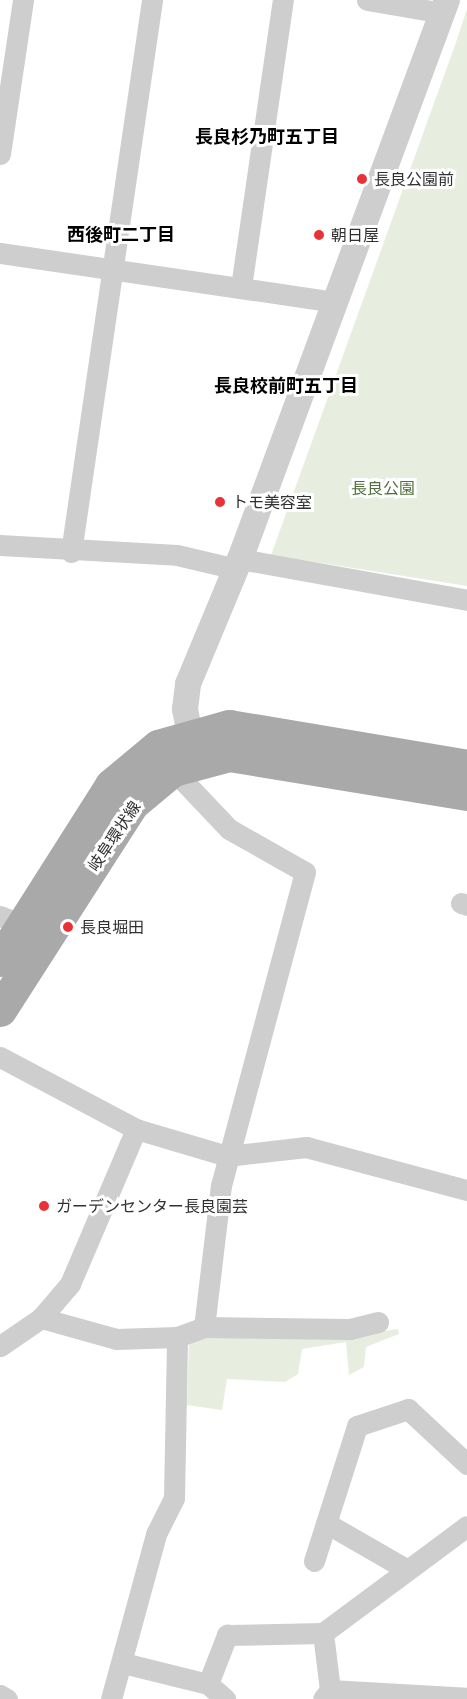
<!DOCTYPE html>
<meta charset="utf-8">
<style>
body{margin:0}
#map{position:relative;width:467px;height:1699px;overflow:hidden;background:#fff;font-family:Quicksand,"Noto Sans JP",sans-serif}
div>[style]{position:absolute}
.green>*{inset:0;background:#e7eedf}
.minor>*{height:21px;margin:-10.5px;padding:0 10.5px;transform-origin:10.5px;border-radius:10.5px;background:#cecece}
.tertiary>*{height:26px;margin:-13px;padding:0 13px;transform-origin:13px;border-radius:13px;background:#cecece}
.primary>*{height:33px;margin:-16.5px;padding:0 16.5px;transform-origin:16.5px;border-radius:16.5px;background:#a9a9a9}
.dots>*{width:16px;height:16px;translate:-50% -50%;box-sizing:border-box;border:3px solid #fff;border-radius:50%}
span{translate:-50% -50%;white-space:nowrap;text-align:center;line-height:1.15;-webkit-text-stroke:6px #fff;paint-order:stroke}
.poi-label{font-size:16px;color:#313131}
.left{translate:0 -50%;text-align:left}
.park-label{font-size:16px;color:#526f3d}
.street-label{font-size:16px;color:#313131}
.neighbourhood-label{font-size:18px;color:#000;font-weight:700}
</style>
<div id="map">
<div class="green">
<div style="clip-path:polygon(467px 9px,467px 586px,271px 555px,455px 45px)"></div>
<div style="clip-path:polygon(398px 1329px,399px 1334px,366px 1347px,364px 1367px,349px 1375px,346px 1342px,302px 1349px,298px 1374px,285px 1382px,227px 1379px,222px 1410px,187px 1405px,189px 1343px,205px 1335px,353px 1335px)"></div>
</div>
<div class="minor">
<div style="left:367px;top:0;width:77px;rotate:9.7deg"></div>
<div style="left:0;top:154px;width:156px;rotate:-81.5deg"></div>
<div style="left:0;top:253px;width:338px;rotate:8.3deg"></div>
<div style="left:241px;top:287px;width:290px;rotate:-81.7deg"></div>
<div style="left:0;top:545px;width:177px;rotate:3.2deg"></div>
<div style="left:177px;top:555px;width:61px;rotate:13.3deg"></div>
<div style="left:71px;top:552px;width:558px;rotate:-81.65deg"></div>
<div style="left:240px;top:559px;width:231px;rotate:10.2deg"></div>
<div style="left:173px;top:770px;width:81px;rotate:46.5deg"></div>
<div style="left:229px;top:829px;width:87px;rotate:29.5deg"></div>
<div style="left:305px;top:872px;width:324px;rotate:105deg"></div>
<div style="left:221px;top:1185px;width:143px;rotate:96.8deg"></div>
<div style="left:461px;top:903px;width:6px;rotate:18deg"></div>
<div style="left:0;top:916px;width:25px;rotate:21deg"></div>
<div style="left:0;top:1057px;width:154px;rotate:27.9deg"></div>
<div style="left:136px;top:1129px;width:95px;rotate:16.5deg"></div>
<div style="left:227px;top:1156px;width:80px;rotate:-6.5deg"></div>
<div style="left:306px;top:1147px;width:167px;rotate:15deg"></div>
<div style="left:41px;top:1318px;width:78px;rotate:15.6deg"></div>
<div style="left:116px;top:1339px;width:61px;rotate:-1.9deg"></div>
<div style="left:177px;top:1337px;width:29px;rotate:-20deg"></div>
<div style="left:204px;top:1327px;width:146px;rotate:0.8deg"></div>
<div style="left:350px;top:1329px;width:29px;rotate:-14deg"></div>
<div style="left:0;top:1346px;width:50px;rotate:-34.3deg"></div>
<div style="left:41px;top:1318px;width:45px;rotate:-49.5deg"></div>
<div style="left:70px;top:1284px;width:168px;rotate:-66.9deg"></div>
<div style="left:326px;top:1523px;width:92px;rotate:29.9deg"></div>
<div style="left:314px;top:1561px;width:142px;rotate:-72.3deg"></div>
<div style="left:357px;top:1426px;width:54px;rotate:-18.4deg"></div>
<div style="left:408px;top:1409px;width:81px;rotate:43deg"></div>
<div style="left:323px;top:1633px;width:57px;rotate:83deg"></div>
<div style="left:330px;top:1690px;width:11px;rotate:128deg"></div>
<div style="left:123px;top:1663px;width:88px;rotate:13.9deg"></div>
<div style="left:208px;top:1684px;width:23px;rotate:41deg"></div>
<div style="left:208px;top:1684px;width:53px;rotate:-68.8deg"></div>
<div style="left:227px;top:1635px;width:96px;rotate:-1.2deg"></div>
<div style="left:323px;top:1633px;width:179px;rotate:-36.6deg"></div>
<div style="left:330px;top:1690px;width:137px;rotate:3.3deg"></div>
<div style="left:0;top:1695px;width:8px;rotate:30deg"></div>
<div style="left:111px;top:1699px;width:171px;rotate:-74.7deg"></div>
<div style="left:156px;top:1534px;width:40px;rotate:-63.4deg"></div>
<div style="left:174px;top:1498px;width:161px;rotate:-88.9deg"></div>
</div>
<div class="tertiary">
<div style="left:194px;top:755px;width:47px;rotate:-101.1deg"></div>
<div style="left:185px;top:709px;width:25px;rotate:-83deg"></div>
<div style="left:188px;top:684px;width:135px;rotate:-67.4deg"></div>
<div style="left:240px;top:559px;width:596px;rotate:-69.68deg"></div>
</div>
<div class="primary">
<div style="left:0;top:960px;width:207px;rotate:-57.6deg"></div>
<div style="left:111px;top:785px;width:61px;rotate:-39.7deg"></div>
<div style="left:158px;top:746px;width:74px;rotate:-15.7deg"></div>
<div style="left:229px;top:726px;width:241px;rotate:9.5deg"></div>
<div style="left:0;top:1010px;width:245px;rotate:-57.3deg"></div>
<div style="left:132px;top:804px;width:53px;rotate:-39.7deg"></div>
<div style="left:173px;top:770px;width:58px;rotate:-15deg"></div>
<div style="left:229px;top:755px;width:241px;rotate:9.3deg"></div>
</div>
<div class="dots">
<div style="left:362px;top:179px;background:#e93238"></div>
<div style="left:319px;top:235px;background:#e93238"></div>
<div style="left:220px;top:502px;background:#e93238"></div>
<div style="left:68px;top:927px;background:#e93238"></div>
<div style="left:44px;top:1206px;background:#e93238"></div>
</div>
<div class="poi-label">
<span class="left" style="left:374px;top:179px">長良公園前</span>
<span class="left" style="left:331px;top:235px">朝日屋</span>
<span class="left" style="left:232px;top:502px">トモ美容室</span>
<span class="left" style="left:80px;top:927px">長良堀田</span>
<span class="left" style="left:56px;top:1206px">ガーデンセンター長良園芸</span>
</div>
<div class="park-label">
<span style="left:383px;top:488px">長良公園</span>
</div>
<div class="street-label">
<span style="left:114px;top:836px;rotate:-56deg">岐阜環状線</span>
</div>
<div class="neighbourhood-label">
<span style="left:267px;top:137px">長良杉乃町五丁目</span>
<span style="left:121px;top:235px">西後町二丁目</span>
<span style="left:286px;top:386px">長良校前町五丁目</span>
</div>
</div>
